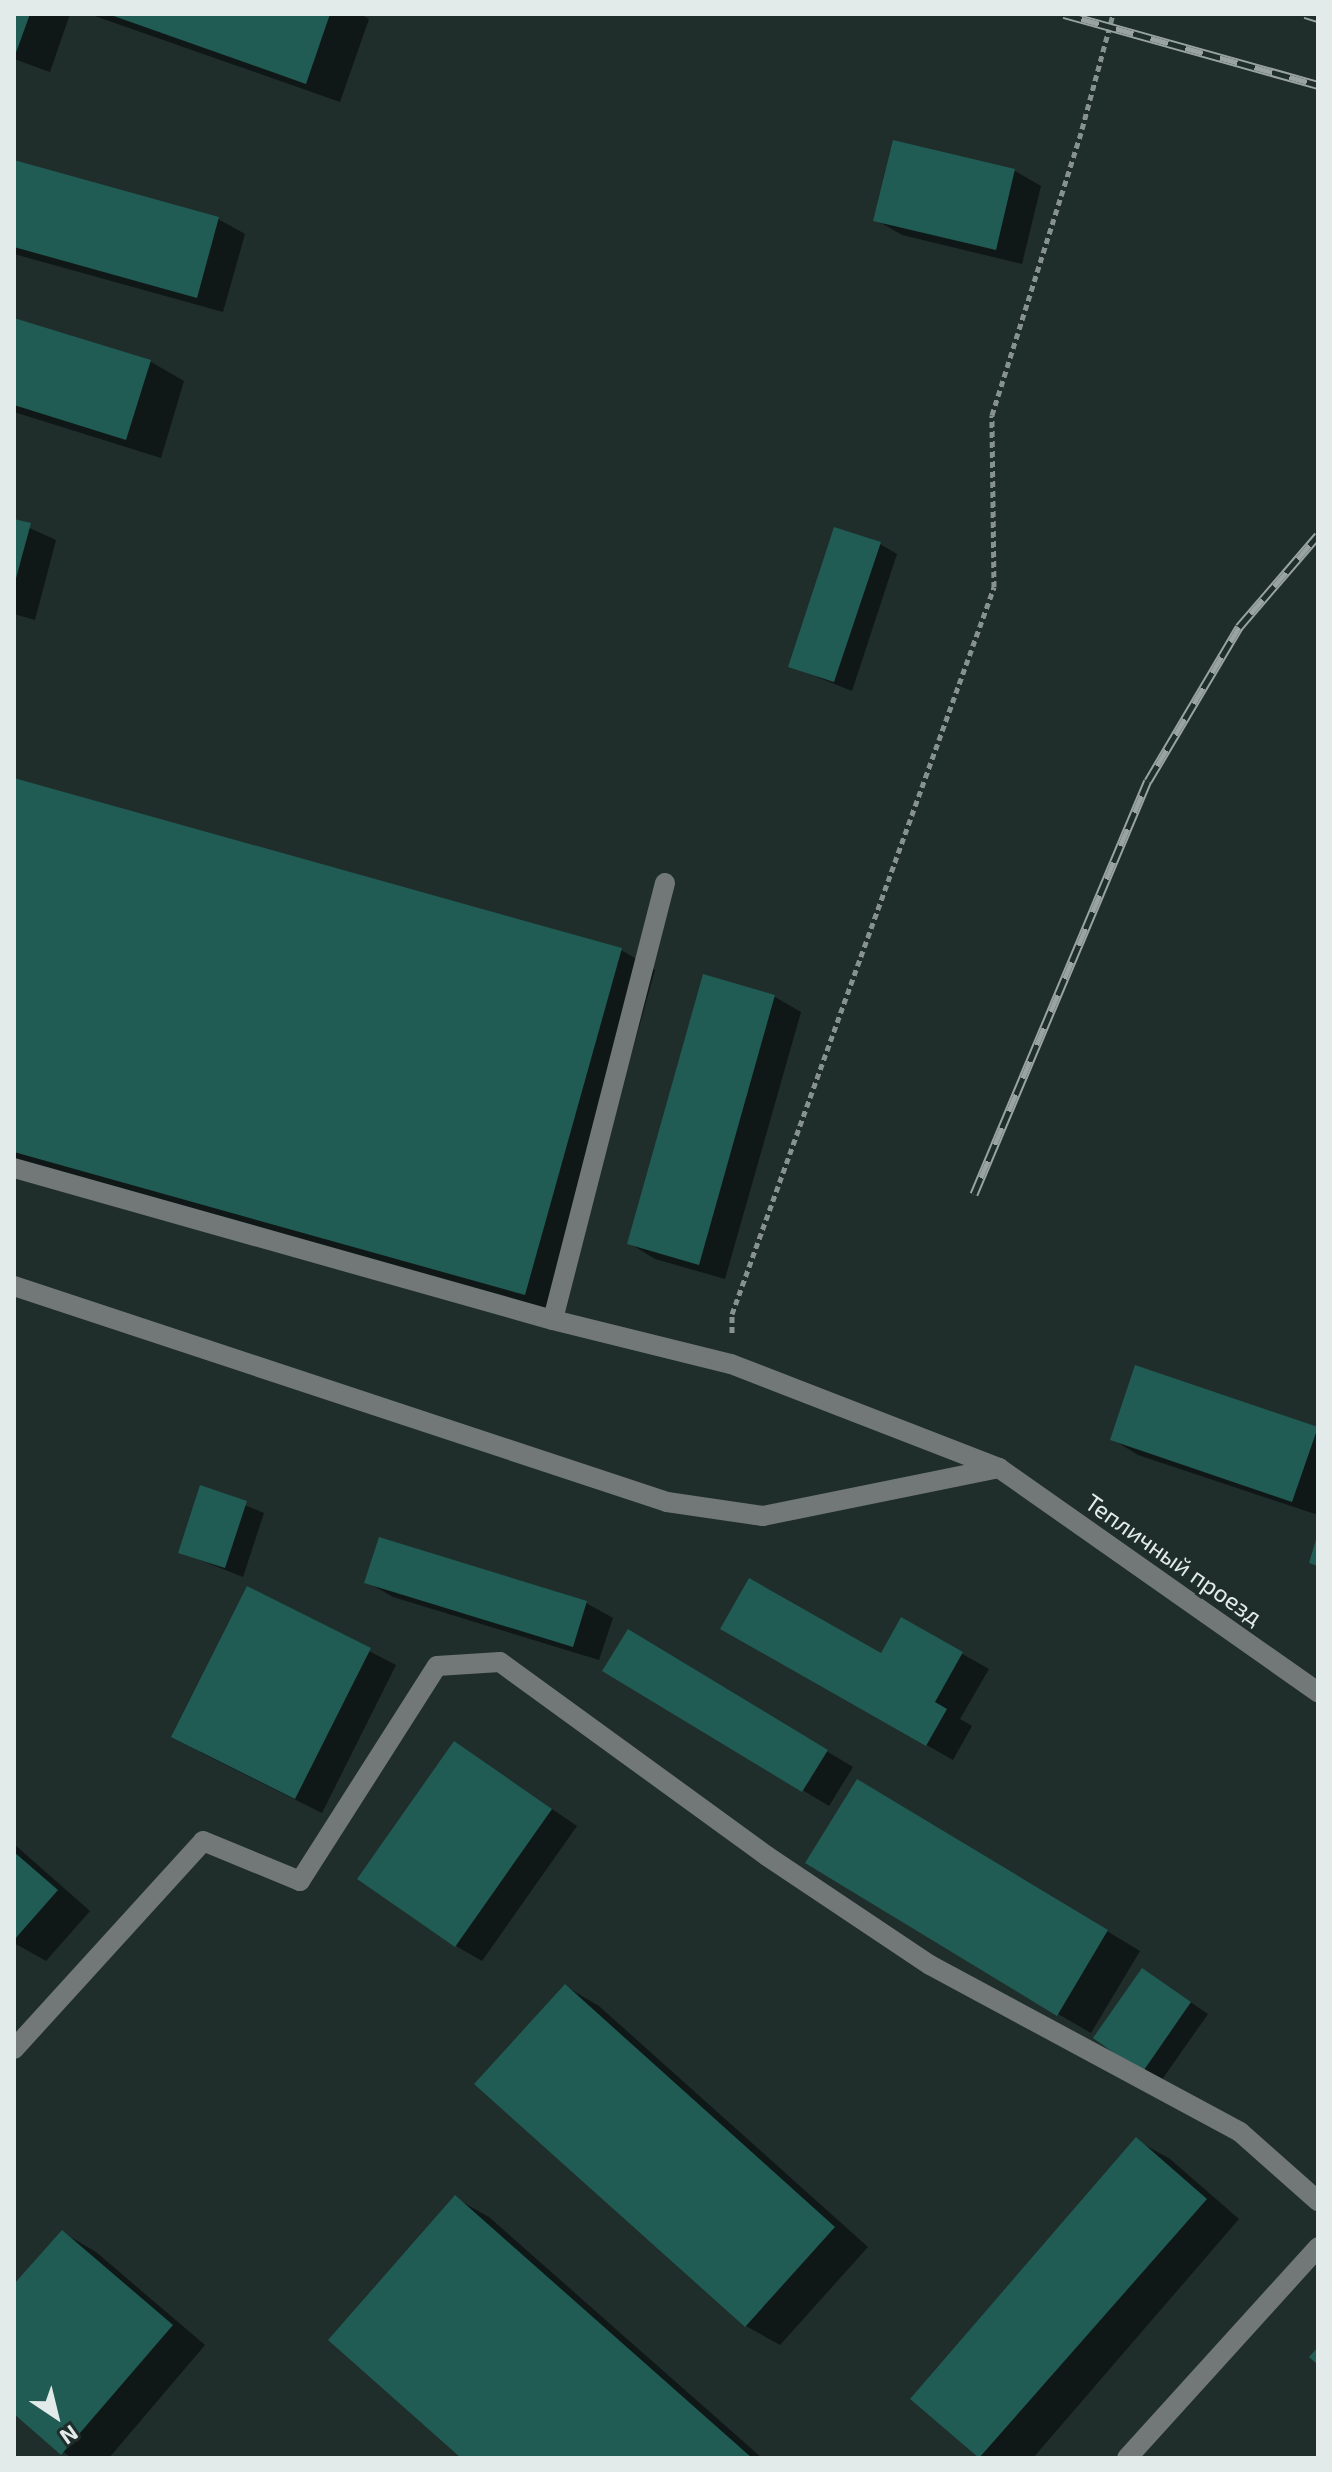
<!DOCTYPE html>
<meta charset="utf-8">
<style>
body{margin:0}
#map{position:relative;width:1332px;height:2472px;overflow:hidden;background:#1f2d2b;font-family:"Exo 2",sans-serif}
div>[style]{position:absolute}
.shadow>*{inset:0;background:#0007}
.building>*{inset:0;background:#205b54}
.path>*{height:5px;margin-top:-2.5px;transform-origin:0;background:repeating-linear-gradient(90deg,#879290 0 6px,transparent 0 10px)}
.minor>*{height:20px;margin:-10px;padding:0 10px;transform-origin:10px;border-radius:10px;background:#717877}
.rail>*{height:9px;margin-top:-4.5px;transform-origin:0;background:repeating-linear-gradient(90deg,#1f2d2b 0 18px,#99a4a2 0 36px);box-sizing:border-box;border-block:2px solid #99a4a2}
span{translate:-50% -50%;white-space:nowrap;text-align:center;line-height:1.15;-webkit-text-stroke:6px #1f2d2b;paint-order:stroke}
.street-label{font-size:24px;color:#e2ebe9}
.frame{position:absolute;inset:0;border:16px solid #e2ebe9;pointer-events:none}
.north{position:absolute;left:16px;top:2376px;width:80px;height:80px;-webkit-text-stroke:6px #1f2d2b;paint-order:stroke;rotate:145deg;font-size:22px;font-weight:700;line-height:32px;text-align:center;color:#e2ebe9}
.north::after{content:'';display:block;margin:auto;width:28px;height:36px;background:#e2ebe9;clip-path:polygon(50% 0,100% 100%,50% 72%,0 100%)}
</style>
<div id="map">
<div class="shadow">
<div style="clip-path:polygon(14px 14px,70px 14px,50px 72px,14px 59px)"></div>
<div style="clip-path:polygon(89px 14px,360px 14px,369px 19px,340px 102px)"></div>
<div style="clip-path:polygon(894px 143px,1015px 171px,1041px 186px,1022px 264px,902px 235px,876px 220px)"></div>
<div style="clip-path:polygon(14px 162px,218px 219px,245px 234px,223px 312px,14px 254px)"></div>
<div style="clip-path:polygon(14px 320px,151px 362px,184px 381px,161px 458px,14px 412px)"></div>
<div style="clip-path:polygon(14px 521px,56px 540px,35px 620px,14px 614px)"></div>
<div style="clip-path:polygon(880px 544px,897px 554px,852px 691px,790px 666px)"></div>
<div style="clip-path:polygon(14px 780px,621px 950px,655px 970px,559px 1313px,14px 1160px)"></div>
<div style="clip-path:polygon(705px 977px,775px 997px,801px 1012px,725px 1279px,655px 1259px,629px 1243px)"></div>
<div style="clip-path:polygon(1136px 1368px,1318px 1429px,1318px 1515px,1138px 1455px,1112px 1439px)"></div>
<div style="clip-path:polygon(201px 1487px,264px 1513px,243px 1577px,180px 1552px)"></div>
<div style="clip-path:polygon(367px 1582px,586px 1603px,613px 1618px,599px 1660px,393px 1597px)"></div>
<div style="clip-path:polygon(248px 1589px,396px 1665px,322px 1813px,200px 1752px)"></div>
<div style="clip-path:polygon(902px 1620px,989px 1669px,960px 1719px,972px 1726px,953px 1760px,722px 1629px,881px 1655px)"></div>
<div style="clip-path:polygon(654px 1647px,853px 1767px,829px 1806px,604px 1671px)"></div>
<div style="clip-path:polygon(455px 1743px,577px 1826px,482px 1961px,456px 1946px)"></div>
<div style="clip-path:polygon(891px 1801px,1140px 1951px,1091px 2033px,1058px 2014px)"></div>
<div style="clip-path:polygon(14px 1844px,90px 1911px,46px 1961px,14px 1943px)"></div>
<div style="clip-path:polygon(1143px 1970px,1208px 2014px,1161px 2081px,1143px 2071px)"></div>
<div style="clip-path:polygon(565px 1986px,599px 2006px,868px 2247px,780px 2345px,746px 2326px)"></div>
<div style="clip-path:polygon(1136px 2140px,1170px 2159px,1239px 2219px,1033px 2458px,982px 2458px,913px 2398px)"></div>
<div style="clip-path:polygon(455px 2198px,489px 2217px,762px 2458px,464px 2458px)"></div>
<div style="clip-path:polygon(62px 2232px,96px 2252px,205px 2345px,109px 2458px,71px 2458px,14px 2411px,14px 2288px)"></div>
</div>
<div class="building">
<div style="clip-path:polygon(14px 14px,30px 14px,14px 58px)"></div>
<div style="clip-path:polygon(108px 14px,330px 14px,306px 84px)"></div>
<div style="clip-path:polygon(893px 140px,1015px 169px,996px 250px,873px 221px)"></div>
<div style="clip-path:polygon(14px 160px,219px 217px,197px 298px,14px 247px)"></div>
<div style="clip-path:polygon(14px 318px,151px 360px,126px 440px,14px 405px)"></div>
<div style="clip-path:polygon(14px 519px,31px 523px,15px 582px,14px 582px)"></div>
<div style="clip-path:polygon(834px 527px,881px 542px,834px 682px,788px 667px)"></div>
<div style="clip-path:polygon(14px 778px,622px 948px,525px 1295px,14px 1152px)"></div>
<div style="clip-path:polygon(703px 974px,775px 995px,699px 1265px,627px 1244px)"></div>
<div style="clip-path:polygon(1135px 1365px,1318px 1427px,1292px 1502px,1110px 1440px)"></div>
<div style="clip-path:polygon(200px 1485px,247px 1501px,225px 1568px,178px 1553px)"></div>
<div style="clip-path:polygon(1317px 1536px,1318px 1536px,1318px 1566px,1309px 1563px)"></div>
<div style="clip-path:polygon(379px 1537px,587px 1601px,573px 1647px,364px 1583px)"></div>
<div style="clip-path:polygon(749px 1578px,881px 1653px,901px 1617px,963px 1652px,935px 1702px,947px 1709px,926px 1746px,720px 1629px)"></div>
<div style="clip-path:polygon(247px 1586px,371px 1648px,295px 1799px,171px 1737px)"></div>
<div style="clip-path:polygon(628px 1629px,828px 1750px,802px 1792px,602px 1671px)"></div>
<div style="clip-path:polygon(454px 1741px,552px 1809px,455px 1947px,357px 1879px)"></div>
<div style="clip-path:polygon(857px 1779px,1108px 1930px,1057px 2016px,805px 1863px)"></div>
<div style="clip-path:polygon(14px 1852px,58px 1890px,14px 1940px)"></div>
<div style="clip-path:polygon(1142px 1968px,1191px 2002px,1142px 2073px,1093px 2038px)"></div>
<div style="clip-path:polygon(565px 1984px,835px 2227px,745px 2327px,474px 2084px)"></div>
<div style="clip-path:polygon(1136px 2137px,1207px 2199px,979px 2458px,910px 2399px)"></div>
<div style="clip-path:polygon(455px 2195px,752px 2458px,461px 2458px,328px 2340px)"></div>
<div style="clip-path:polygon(62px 2230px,173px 2325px,61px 2455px,14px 2414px,14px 2284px)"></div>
<div style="clip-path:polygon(1318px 2347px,1318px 2365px,1309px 2357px)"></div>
</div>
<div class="path">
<div style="left:732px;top:1333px;width:19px;rotate:-90deg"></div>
<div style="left:732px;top:1314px;width:773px;rotate:-70.18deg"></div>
<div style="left:994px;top:587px;width:172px;rotate:-90.7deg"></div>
<div style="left:992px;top:415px;width:300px;rotate:-72.5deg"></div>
<div style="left:1082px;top:129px;width:119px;rotate:-74.9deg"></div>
</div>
<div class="minor">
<div style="left:665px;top:883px;width:451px;rotate:104.4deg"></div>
<div style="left:553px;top:1320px;width:183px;rotate:13.9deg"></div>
<div style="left:731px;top:1364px;width:287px;rotate:21.2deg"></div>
<div style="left:999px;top:1468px;width:390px;rotate:35.1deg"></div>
<div style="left:14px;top:1168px;width:560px;rotate:15.75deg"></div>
<div style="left:14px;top:1286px;width:688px;rotate:18.3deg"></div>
<div style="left:667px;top:1502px;width:97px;rotate:8.3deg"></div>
<div style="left:763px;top:1516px;width:241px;rotate:-11.5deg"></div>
<div style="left:14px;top:2049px;width:281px;rotate:-47.7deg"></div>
<div style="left:203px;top:1841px;width:105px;rotate:22.4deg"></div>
<div style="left:300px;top:1881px;width:255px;rotate:-57.5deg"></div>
<div style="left:437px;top:1666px;width:63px;rotate:-3.6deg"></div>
<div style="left:500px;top:1662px;width:330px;rotate:36deg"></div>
<div style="left:767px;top:1856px;width:196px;rotate:33.8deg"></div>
<div style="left:930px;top:1965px;width:352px;rotate:28.3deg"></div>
<div style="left:1240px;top:2132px;width:104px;rotate:41.5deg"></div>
<div style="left:1127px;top:2458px;width:285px;rotate:-47.8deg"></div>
</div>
<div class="rail">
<div style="left:1064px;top:14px;width:264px;rotate:15.6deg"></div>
<div style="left:1305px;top:14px;width:14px;rotate:17deg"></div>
<div style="left:974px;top:1194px;width:448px;rotate:-67.2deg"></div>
<div style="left:1148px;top:781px;width:179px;rotate:-59.4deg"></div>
<div style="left:1239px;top:627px;width:121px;rotate:-49.3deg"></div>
</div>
<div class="street-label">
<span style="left:1174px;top:1559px;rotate:35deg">Тепличный проезд</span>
</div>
<div class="frame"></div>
<div class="north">N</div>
</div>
